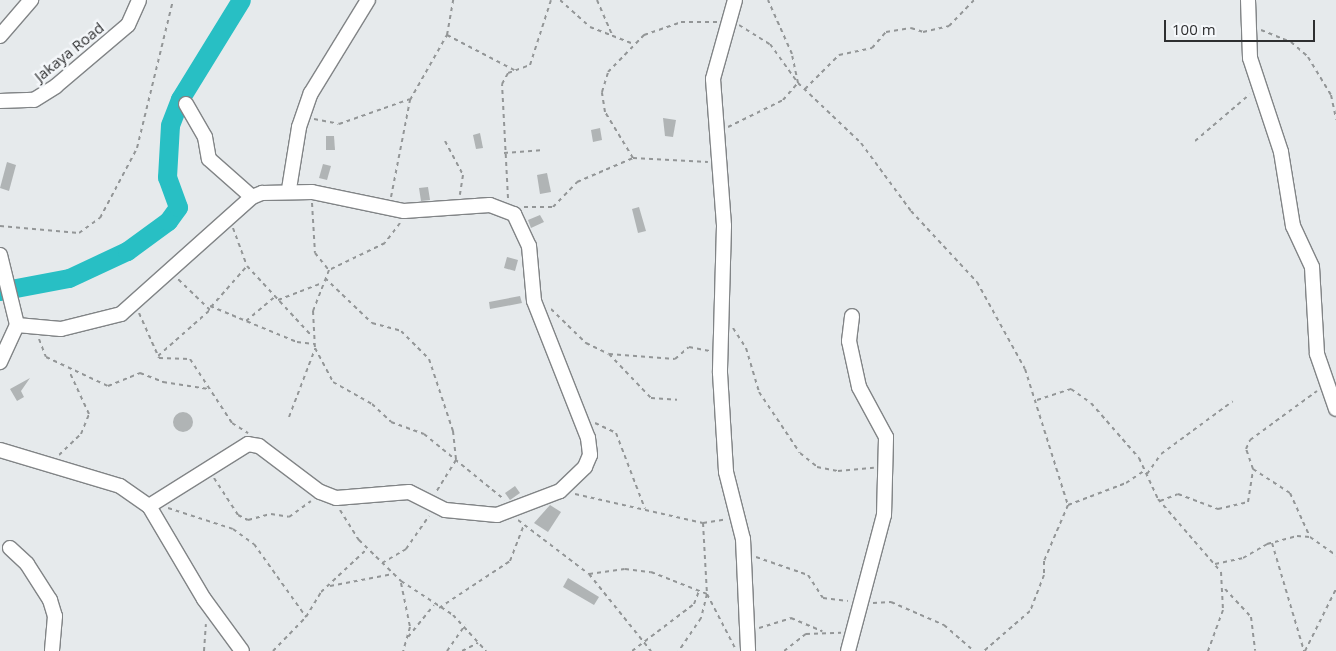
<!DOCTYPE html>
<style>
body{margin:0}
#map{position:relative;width:1336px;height:651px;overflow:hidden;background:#e6eaec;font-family:"Open Sans",sans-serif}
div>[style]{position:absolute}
.river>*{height:19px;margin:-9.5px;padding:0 9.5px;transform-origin:9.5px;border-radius:9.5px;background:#28bfc4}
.building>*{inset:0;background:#b0b4b5}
.round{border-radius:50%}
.path>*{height:2px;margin-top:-1px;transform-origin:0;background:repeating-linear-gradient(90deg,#939697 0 4px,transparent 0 8px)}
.roads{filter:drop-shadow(1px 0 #818486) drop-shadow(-1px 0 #818486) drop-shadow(0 1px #818486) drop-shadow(0 -1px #818486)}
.minor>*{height:14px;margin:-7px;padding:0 7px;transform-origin:7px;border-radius:7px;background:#fff}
span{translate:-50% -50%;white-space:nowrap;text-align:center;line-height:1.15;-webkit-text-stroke:5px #f4f7fa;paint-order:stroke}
.street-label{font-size:15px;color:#2e2f30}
.scale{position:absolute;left:1164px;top:20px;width:151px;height:22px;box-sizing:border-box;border:2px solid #2e2f30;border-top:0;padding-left:6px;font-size:15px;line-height:18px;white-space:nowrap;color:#2e2f30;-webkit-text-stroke:4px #f4f7fa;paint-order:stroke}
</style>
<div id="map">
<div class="river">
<div style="left:0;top:291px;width:70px;rotate:-10.7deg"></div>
<div style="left:69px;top:278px;width:64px;rotate:-25deg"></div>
<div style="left:127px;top:251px;width:51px;rotate:-36.2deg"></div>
<div style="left:168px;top:221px;width:17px;rotate:-54deg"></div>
<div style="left:178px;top:207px;width:32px;rotate:-110deg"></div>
<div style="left:167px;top:177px;width:52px;rotate:-86.7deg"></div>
<div style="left:170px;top:125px;width:28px;rotate:-69deg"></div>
<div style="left:180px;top:99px;width:116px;rotate:-58.4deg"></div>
</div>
<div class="building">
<div style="clip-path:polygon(663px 118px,676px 120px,673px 137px,665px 136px)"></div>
<div style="clip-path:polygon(600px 128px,602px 140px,593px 142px,591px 130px)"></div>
<div style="clip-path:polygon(480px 133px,483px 148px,476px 149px,473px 135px)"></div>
<div style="clip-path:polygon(326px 136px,334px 136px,335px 150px,326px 150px)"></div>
<div style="clip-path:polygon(7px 162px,16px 165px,9px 191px,0 188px)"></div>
<div style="clip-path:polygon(323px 164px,331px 166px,327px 180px,319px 178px)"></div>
<div style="clip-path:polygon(547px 173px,551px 192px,540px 194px,537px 175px)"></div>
<div style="clip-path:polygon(428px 187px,430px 200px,421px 201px,419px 188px)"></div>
<div style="clip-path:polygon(639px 207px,646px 231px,638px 233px,632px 209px)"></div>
<div style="clip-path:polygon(540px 215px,544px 222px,531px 228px,528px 220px)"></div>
<div style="clip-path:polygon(507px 257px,518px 260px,515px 271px,504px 268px)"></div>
<div style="clip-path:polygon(520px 296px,522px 303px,490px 309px,489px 302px)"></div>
<div style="clip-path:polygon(30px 378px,21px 391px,24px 397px,17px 401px,10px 389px)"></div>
<div class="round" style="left:173px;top:412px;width:20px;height:20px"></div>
<div style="clip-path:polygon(515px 486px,520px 493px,510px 500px,505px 493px)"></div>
<div style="clip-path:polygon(550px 505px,561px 512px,548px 532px,534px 523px)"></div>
<div style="clip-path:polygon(568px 578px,599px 597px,594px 605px,563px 587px)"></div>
</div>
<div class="path">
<div style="left:560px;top:0;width:40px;rotate:42deg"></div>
<div style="left:590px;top:27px;width:44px;rotate:21.3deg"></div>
<div style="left:597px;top:0;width:40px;rotate:66.6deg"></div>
<div style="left:739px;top:25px;width:36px;rotate:32deg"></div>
<div style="left:770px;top:44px;width:48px;rotate:54.3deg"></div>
<div style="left:798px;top:83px;width:87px;rotate:43.6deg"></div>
<div style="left:861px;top:143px;width:84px;rotate:53.7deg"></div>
<div style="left:911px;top:211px;width:97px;rotate:47.1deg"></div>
<div style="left:977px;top:282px;width:99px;rotate:61.1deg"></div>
<div style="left:1025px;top:369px;width:143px;rotate:72.5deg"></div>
<div style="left:1068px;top:505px;width:61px;rotate:113.2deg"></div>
<div style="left:1044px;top:561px;width:14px;rotate:90deg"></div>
<div style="left:1044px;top:575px;width:39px;rotate:111deg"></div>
<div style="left:1030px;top:611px;width:61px;rotate:139deg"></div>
<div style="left:1261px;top:30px;width:32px;rotate:22deg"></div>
<div style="left:1291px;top:42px;width:23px;rotate:41deg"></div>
<div style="left:1308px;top:57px;width:44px;rotate:58.8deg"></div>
<div style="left:1331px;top:95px;width:25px;rotate:78deg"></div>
<div style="left:447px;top:35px;width:76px;rotate:27.6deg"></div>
<div style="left:805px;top:89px;width:48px;rotate:-45deg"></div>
<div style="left:839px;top:55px;width:34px;rotate:-12deg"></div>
<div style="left:872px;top:48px;width:21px;rotate:-49deg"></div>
<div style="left:886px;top:32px;width:25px;rotate:-9deg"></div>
<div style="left:911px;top:28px;width:13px;rotate:18deg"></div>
<div style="left:923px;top:32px;width:27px;rotate:-13deg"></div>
<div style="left:949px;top:26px;width:36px;rotate:-46deg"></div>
<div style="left:314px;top:119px;width:25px;rotate:11deg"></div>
<div style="left:339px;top:124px;width:75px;rotate:-19.4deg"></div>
<div style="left:728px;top:127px;width:61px;rotate:-26.1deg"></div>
<div style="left:783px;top:100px;width:23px;rotate:-49deg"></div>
<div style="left:798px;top:83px;width:30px;rotate:-102deg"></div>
<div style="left:792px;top:54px;width:59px;rotate:-114deg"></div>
<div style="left:445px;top:141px;width:38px;rotate:62deg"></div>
<div style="left:463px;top:175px;width:20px;rotate:99deg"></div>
<div style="left:1195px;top:141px;width:72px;rotate:-40.5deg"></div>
<div style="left:504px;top:153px;width:40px;rotate:-4.3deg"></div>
<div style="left:633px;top:158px;width:54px;rotate:-121.3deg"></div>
<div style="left:605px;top:112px;width:20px;rotate:-99deg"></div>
<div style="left:602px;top:92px;width:21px;rotate:-73deg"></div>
<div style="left:608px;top:72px;width:52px;rotate:-45.8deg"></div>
<div style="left:644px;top:35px;width:39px;rotate:-19deg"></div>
<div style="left:681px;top:22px;width:36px"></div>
<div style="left:391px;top:197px;width:99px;rotate:-78.9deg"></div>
<div style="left:410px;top:100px;width:75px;rotate:-60.4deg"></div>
<div style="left:447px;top:35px;width:36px;rotate:-80deg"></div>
<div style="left:508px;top:198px;width:114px;rotate:-93deg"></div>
<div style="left:502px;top:84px;width:13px;rotate:-61deg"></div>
<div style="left:508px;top:73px;width:23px;rotate:-20deg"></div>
<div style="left:530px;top:65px;width:68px;rotate:-72.1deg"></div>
<div style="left:312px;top:203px;width:50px;rotate:86.6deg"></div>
<div style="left:315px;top:253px;width:22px;rotate:51deg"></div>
<div style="left:524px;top:207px;width:29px"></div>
<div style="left:553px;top:207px;width:35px;rotate:-46deg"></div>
<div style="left:577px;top:182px;width:61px;rotate:-23.2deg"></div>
<div style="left:633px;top:158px;width:75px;rotate:3.1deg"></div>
<div style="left:400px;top:223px;width:25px;rotate:127deg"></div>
<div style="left:385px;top:243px;width:62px;rotate:154.3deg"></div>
<div style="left:329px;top:270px;width:44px;rotate:111.3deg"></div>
<div style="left:313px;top:311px;width:37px;rotate:87deg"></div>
<div style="left:315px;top:348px;width:38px;rotate:62deg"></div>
<div style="left:333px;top:382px;width:45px;rotate:29.4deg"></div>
<div style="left:372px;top:404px;width:26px;rotate:43deg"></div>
<div style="left:391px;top:422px;width:35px;rotate:20deg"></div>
<div style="left:424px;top:434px;width:104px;rotate:39.2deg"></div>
<div style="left:0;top:226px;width:79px;rotate:5.1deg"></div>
<div style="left:79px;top:233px;width:26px;rotate:-36deg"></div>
<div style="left:100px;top:218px;width:79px;rotate:-62.1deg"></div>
<div style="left:137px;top:148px;width:152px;rotate:-76.3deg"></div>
<div style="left:233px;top:228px;width:40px;rotate:69.8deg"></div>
<div style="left:247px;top:266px;width:94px;rotate:47.2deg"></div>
<div style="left:325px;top:278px;width:65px;rotate:43.8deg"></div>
<div style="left:372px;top:323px;width:30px;rotate:15deg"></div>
<div style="left:401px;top:331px;width:40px;rotate:45deg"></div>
<div style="left:429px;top:359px;width:76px;rotate:71.6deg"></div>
<div style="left:453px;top:431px;width:29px;rotate:84deg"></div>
<div style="left:456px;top:460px;width:38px;rotate:122deg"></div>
<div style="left:278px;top:300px;width:47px;rotate:-21.1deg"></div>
<div style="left:210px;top:306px;width:94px;rotate:22.5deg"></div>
<div style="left:297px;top:342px;width:17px;rotate:7deg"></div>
<div style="left:211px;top:307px;width:55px;rotate:-48.7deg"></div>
<div style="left:551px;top:309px;width:49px;rotate:44.2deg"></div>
<div style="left:586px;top:343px;width:25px;rotate:26deg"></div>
<div style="left:609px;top:354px;width:61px;rotate:46.3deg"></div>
<div style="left:651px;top:398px;width:26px;rotate:4deg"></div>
<div style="left:139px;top:313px;width:49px;rotate:66deg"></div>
<div style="left:159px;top:358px;width:31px;rotate:2deg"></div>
<div style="left:190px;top:359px;width:77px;rotate:56.7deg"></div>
<div style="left:232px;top:423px;width:19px;rotate:32deg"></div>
<div style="left:246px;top:321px;width:38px;rotate:-40deg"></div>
<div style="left:733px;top:328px;width:24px;rotate:57deg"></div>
<div style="left:746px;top:348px;width:46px;rotate:73.5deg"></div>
<div style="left:759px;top:392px;width:73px;rotate:56.1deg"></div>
<div style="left:800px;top:453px;width:22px;rotate:39deg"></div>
<div style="left:817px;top:467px;width:21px;rotate:11deg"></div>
<div style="left:838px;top:471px;width:36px;rotate:-5deg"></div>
<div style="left:39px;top:339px;width:19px;rotate:69deg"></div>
<div style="left:46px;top:357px;width:68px;rotate:25.1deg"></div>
<div style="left:108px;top:386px;width:35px;rotate:-22deg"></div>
<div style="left:140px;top:373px;width:25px;rotate:21deg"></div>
<div style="left:163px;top:382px;width:46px;rotate:8.8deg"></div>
<div style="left:609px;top:354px;width:66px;rotate:4.3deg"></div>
<div style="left:675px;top:359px;width:18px;rotate:-41deg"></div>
<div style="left:689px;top:347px;width:21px;rotate:11deg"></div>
<div style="left:158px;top:356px;width:69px;rotate:-41.5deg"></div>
<div style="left:210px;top:310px;width:45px;rotate:-135.9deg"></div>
<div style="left:1037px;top:400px;width:36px;rotate:-18deg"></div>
<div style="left:1071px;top:389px;width:24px;rotate:35deg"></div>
<div style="left:1091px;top:403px;width:73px;rotate:48.9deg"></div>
<div style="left:1139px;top:458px;width:45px;rotate:65.1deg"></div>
<div style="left:1158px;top:499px;width:96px;rotate:49.2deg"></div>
<div style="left:1221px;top:572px;width:38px;rotate:87deg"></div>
<div style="left:1223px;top:610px;width:44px;rotate:110.1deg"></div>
<div style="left:289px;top:417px;width:73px;rotate:-69.1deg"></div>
<div style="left:595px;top:423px;width:23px;rotate:25deg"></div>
<div style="left:616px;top:433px;width:81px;rotate:69.1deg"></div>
<div style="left:59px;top:455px;width:30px;rotate:-44deg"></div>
<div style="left:81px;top:434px;width:22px;rotate:-68deg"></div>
<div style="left:89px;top:414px;width:47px;rotate:-114.9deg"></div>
<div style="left:1253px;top:469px;width:44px;rotate:33deg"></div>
<div style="left:1290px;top:493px;width:48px;rotate:65.6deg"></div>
<div style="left:1147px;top:474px;width:24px;rotate:-55deg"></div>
<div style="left:1161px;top:454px;width:89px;rotate:-36.4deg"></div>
<div style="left:214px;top:478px;width:44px;rotate:57deg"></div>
<div style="left:238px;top:515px;width:11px;rotate:27deg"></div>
<div style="left:248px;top:520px;width:24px;rotate:-15deg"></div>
<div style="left:271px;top:514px;width:18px;rotate:9deg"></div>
<div style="left:289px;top:517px;width:27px;rotate:-36deg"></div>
<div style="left:575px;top:494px;width:131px;rotate:12.8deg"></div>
<div style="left:703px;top:523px;width:24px;rotate:-9deg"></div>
<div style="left:1160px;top:501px;width:19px;rotate:-21deg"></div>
<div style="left:1178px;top:494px;width:43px;rotate:20.6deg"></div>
<div style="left:1218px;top:509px;width:31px;rotate:-13deg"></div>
<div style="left:1248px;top:502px;width:33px;rotate:-81deg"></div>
<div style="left:1253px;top:469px;width:21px;rotate:-109deg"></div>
<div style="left:1246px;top:449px;width:10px;rotate:-66deg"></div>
<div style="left:1250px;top:440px;width:83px;rotate:-36.2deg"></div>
<div style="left:1068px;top:505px;width:62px;rotate:-20.8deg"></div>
<div style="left:1126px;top:483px;width:23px;rotate:-34deg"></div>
<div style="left:168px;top:508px;width:68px;rotate:17.9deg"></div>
<div style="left:233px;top:529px;width:26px;rotate:36deg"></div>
<div style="left:254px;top:544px;width:90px;rotate:54.5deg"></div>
<div style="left:340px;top:510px;width:36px;rotate:58deg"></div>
<div style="left:359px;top:540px;width:59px;rotate:44.3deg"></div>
<div style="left:401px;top:581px;width:62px;rotate:33.2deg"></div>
<div style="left:453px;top:615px;width:49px;rotate:47.5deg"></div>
<div style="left:518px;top:520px;width:89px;rotate:37.3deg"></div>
<div style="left:589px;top:574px;width:99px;rotate:51.2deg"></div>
<div style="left:703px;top:523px;width:71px;rotate:86.8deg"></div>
<div style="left:707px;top:594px;width:61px;rotate:62.6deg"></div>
<div style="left:1272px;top:543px;width:113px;rotate:73.5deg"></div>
<div style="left:756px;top:557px;width:55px;rotate:19.1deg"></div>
<div style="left:808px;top:575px;width:27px;rotate:57deg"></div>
<div style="left:823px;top:598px;width:25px;rotate:7deg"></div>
<div style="left:382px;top:563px;width:28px;rotate:-30deg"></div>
<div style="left:406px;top:549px;width:40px;rotate:-55.1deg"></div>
<div style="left:1215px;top:564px;width:29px;rotate:-12deg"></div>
<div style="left:1243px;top:558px;width:28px;rotate:-30deg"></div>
<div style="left:1267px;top:544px;width:31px;rotate:-15deg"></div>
<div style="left:1297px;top:536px;width:13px;rotate:4deg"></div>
<div style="left:1310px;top:537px;width:32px;rotate:35deg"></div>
<div style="left:589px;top:574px;width:36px;rotate:-8deg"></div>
<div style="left:625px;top:569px;width:26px;rotate:7deg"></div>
<div style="left:651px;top:572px;width:60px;rotate:21.4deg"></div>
<div style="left:707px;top:594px;width:25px;rotate:104deg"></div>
<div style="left:701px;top:618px;width:40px;rotate:124deg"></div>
<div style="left:401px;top:583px;width:45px;rotate:78.4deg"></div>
<div style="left:410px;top:627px;width:25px;rotate:106deg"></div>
<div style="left:330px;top:586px;width:64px;rotate:-10.8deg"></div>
<div style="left:1225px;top:589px;width:38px;rotate:47deg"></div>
<div style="left:1251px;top:617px;width:34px;rotate:83deg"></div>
<div style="left:873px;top:603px;width:18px;rotate:-3deg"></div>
<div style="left:891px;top:602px;width:58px;rotate:23.5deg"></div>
<div style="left:944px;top:625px;width:40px;rotate:41deg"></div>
<div style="left:439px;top:608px;width:85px;rotate:-33.5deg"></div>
<div style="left:510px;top:561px;width:39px;rotate:-69deg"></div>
<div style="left:759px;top:628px;width:34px;rotate:-17deg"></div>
<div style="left:791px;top:618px;width:34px;rotate:23deg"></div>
<div style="left:408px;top:637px;width:41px;rotate:-50.9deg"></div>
<div style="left:204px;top:651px;width:27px;rotate:-86deg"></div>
<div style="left:273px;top:651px;width:47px;rotate:-45.9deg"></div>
<div style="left:306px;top:617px;width:29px;rotate:-59deg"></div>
<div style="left:321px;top:592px;width:63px;rotate:-43.1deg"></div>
<div style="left:447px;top:651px;width:32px;rotate:-55deg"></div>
<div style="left:462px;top:651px;width:18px;rotate:-27deg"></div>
<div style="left:632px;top:651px;width:78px;rotate:-37.2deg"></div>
<div style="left:694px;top:604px;width:14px;rotate:-69deg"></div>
<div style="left:784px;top:651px;width:28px;rotate:-38deg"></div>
<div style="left:806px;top:634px;width:35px;rotate:-2deg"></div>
<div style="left:1305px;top:651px;width:69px;rotate:-63.4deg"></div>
</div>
<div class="roads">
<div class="minor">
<div style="left:735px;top:0;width:82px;rotate:105.6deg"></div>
<div style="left:713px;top:79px;width:147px;rotate:85.7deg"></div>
<div style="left:724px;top:226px;width:147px;rotate:91.6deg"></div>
<div style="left:720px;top:373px;width:99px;rotate:86.5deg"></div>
<div style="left:726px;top:472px;width:69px;rotate:75.8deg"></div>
<div style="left:743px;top:539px;width:112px;rotate:87.4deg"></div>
<div style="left:1248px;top:0;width:58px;rotate:88deg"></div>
<div style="left:1250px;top:58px;width:99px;rotate:71.7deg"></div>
<div style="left:1281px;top:152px;width:75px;rotate:80.8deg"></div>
<div style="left:1293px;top:226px;width:45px;rotate:65.1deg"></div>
<div style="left:1312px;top:267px;width:87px;rotate:86.7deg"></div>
<div style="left:1317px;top:354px;width:58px;rotate:70.9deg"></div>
<div style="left:0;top:36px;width:48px;rotate:-49.3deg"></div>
<div style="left:0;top:101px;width:34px;rotate:-2deg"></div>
<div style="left:34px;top:100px;width:26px;rotate:-32deg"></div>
<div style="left:56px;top:86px;width:94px;rotate:-40.3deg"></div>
<div style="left:128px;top:25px;width:27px;rotate:-66deg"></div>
<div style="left:186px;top:104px;width:38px;rotate:60deg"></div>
<div style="left:205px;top:137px;width:22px;rotate:80deg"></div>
<div style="left:209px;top:159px;width:57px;rotate:41.5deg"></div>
<div style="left:289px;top:189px;width:63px;rotate:-80.8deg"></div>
<div style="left:299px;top:127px;width:36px;rotate:-71deg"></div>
<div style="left:311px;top:93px;width:109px;rotate:-58.5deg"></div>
<div style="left:0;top:255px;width:72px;rotate:76.3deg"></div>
<div style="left:17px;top:325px;width:41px;rotate:114.7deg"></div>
<div style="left:17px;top:325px;width:44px;rotate:5.2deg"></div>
<div style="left:61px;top:329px;width:62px;rotate:-14deg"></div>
<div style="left:121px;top:314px;width:176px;rotate:-41.8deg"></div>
<div style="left:252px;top:197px;width:11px;rotate:-22deg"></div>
<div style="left:262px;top:193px;width:50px;rotate:-1.1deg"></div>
<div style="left:312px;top:192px;width:94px;rotate:11.7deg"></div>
<div style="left:404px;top:211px;width:86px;rotate:-4deg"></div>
<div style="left:490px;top:205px;width:26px;rotate:21deg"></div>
<div style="left:514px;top:214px;width:35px;rotate:65deg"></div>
<div style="left:529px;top:246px;width:55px;rotate:84.8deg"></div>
<div style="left:534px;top:301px;width:147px;rotate:68.5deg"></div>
<div style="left:588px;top:438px;width:17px;rotate:83deg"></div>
<div style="left:590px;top:455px;width:13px;rotate:113deg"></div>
<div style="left:585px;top:467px;width:35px;rotate:136deg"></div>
<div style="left:560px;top:491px;width:67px;rotate:159.1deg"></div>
<div style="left:497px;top:515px;width:52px;rotate:-174.5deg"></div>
<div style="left:445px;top:510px;width:40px;rotate:-153.4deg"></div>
<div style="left:409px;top:492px;width:73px;rotate:175.3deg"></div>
<div style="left:336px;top:498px;width:17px;rotate:-159deg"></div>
<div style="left:320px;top:492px;width:76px;rotate:-143deg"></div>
<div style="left:259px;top:446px;width:11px;rotate:-170deg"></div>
<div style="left:248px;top:444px;width:117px;rotate:147.9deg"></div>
<div style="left:0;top:450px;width:125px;rotate:16.7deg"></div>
<div style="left:120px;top:486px;width:35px;rotate:35deg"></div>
<div style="left:149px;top:506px;width:108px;rotate:59.4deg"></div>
<div style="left:204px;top:599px;width:64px;rotate:53.8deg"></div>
<div style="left:10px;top:548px;width:23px;rotate:43deg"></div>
<div style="left:27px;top:564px;width:43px;rotate:57.4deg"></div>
<div style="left:50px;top:600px;width:17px;rotate:73deg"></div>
<div style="left:55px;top:616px;width:35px;rotate:95deg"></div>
<div style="left:848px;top:651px;width:141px;rotate:-75.2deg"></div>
<div style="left:884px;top:515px;width:78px;rotate:-88.5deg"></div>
<div style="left:886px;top:437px;width:57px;rotate:-118.4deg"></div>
<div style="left:859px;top:387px;width:47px;rotate:-102.3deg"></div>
<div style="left:849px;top:341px;width:25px;rotate:-83deg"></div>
</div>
</div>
<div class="street-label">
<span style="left:69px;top:52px;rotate:-39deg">Jakaya Road</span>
</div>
<div class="scale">100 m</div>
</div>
